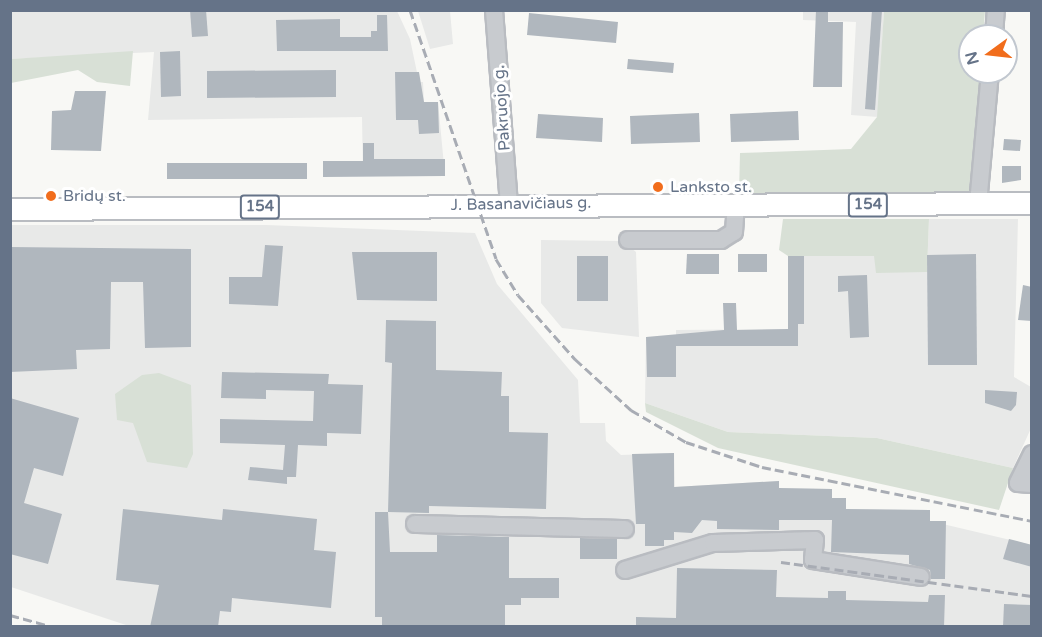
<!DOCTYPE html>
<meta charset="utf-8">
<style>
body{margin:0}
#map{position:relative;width:1042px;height:637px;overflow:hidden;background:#f8f8f5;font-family:"Varela Round",sans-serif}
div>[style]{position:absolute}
.built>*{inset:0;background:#e8e9e8}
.green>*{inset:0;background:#d8e0d6}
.building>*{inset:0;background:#b0b7be}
.roads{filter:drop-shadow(2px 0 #b9bcc1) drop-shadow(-2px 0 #b9bcc1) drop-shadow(0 2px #b9bcc1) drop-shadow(0 -2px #b9bcc1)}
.minor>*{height:16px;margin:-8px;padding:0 8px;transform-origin:8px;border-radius:8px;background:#c8cbcf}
.major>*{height:21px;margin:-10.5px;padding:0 10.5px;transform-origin:10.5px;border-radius:10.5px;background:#fff}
.rail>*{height:3px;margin-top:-1.5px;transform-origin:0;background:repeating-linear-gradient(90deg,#a8acb4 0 9px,transparent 0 13.5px)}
.dots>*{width:16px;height:16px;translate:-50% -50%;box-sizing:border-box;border:3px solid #fff;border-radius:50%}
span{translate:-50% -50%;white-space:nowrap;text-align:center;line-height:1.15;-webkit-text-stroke:6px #fff;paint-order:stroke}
.shield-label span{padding:2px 4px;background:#fff;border:2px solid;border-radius:4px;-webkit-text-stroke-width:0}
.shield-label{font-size:15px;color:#657388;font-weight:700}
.street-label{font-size:16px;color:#657388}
.poi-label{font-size:16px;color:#657388}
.left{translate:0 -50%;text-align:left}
.frame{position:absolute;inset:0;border:12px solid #657388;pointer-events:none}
.north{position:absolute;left:958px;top:24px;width:60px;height:60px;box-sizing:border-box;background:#fff;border:2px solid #c1c7cf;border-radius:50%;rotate:255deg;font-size:16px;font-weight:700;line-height:24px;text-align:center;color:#657388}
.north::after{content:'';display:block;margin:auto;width:21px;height:27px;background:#f16d1c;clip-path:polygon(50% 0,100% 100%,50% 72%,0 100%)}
</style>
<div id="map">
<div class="built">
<div style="clip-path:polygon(11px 11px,397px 11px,410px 39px,419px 82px,423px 82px,424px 102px,438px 102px,445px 176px,363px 176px,362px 117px,148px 120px,154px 52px,11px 59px)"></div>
<div style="clip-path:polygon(418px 11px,450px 11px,453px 44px,430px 49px)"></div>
<div style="clip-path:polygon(803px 11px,884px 11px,878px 117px,851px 115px,856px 22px,803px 20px)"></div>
<div style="clip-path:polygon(929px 219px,1018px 219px,1014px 377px,1031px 387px,1032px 426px,1013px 468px,877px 438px,728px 432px,645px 403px,646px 337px,676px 337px,676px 330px,788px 329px,788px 256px,874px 256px,927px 272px)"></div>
<div style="clip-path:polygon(11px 225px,266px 225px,475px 233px,497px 284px,578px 380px,580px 423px,605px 423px,606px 441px,621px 455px,674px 453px,675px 487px,779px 481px,779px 488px,832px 489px,832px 498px,846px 498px,846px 509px,930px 510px,930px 521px,1032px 545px,1031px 626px,129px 626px,11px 587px)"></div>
<div style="clip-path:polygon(541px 240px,622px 241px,636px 252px,639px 337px,562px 328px,541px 303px)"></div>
</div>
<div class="green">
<div style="clip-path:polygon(884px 11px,985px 11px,983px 36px,970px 36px,970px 72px,981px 72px,971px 196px,739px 194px,740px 153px,851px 149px,877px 117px)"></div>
<div style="clip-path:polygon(133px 51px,130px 86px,97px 82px,78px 70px,11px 83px,11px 59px)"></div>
<div style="clip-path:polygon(783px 219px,929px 219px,927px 272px,876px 273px,874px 256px,788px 256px,779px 250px)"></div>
<div style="clip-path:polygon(159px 373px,191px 385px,193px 454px,187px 468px,147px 462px,133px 423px,117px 420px,115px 394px,142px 375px)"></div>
<div style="clip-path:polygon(645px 403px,728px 432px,877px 438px,1013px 468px,999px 510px,718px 448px,646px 412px)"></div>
</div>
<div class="building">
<div style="clip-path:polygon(190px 10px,206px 10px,208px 36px,192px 37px)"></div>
<div style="clip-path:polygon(816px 10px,828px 10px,828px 22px,843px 22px,842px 87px,813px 87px)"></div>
<div style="clip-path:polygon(872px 10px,882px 10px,875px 110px,865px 109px)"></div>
<div style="clip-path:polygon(529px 13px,618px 22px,616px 43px,527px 35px)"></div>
<div style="clip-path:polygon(377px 15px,387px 15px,388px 51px,277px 51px,276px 20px,340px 19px,340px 37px,371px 37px,371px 31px,377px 31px)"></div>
<div style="clip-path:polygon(180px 51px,181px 96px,161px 97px,160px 52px)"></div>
<div style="clip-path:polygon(628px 59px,674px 63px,673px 73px,627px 69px)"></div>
<div style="clip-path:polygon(336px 70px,336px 97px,207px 98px,207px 71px)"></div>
<div style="clip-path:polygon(395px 72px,419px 72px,424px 102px,438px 102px,439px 133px,419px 134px,418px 120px,396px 120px)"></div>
<div style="clip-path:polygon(75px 91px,106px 91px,101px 151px,51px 150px,52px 111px,71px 110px)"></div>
<div style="clip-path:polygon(798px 111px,799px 140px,731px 142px,730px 114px)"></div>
<div style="clip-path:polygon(699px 113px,700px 142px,631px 144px,630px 116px)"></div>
<div style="clip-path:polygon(538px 114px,603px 118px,602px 142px,536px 138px)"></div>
<div style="clip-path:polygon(1004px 139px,1021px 140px,1020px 151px,1003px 150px)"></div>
<div style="clip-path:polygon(363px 143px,374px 143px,374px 159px,445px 159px,445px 176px,323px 177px,323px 161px,363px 161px)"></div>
<div style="clip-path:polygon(167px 163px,307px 163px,307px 179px,167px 179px)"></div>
<div style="clip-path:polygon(1002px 166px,1021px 166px,1021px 180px,1002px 183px)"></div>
<div style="clip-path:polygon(265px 245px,283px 246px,278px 306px,229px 304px,229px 277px,262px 277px)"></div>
<div style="clip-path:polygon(10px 247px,191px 249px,191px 347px,145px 348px,143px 282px,111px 282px,110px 349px,76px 350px,77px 369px,10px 372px)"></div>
<div style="clip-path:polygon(352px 252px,437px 252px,437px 301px,357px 300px)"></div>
<div style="clip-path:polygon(687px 254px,719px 254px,719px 274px,686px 274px)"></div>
<div style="clip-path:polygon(738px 254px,767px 254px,767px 272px,738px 272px)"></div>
<div style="clip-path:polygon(976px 254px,977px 365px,928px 365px,927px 255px)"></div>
<div style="clip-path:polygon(577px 256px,608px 256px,608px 301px,577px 301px)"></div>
<div style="clip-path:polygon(788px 256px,804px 256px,804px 324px,798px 324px,798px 346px,676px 346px,676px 377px,647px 377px,646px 337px,724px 330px,723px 303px,736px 303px,737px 330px,788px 329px)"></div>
<div style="clip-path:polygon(867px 275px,869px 337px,850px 338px,848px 291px,838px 292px,838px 276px)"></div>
<div style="clip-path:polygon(1023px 285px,1032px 287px,1032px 321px,1018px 320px)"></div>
<div style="clip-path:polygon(386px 320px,436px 321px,436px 370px,502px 372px,501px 396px,509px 396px,509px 432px,548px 433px,546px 509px,429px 506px,429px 513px,388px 512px,392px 363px,385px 362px)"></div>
<div style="clip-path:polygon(222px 372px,329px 374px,328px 384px,363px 385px,361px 434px,327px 433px,327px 446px,298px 445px,296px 477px,287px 477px,287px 484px,248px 480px,250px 467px,283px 470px,285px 445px,220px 443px,220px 419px,313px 421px,314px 391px,266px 390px,266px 399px,221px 398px)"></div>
<div style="clip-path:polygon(985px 390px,1017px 392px,1016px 405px,1011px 411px,985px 403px)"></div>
<div style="clip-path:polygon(10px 398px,79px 418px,63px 476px,34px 468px,24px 503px,62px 514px,48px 564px,10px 554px)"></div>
<div style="clip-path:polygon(674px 453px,674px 487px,779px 481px,779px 488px,832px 489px,832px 498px,846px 498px,846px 509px,930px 510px,930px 521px,946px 521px,945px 579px,931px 579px,930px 570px,909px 564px,909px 555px,831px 552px,832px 520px,779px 520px,779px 530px,717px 529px,717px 521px,702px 520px,692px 533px,674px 532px,674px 540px,664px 540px,664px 546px,645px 546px,645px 524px,636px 524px,632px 454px)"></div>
<div style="clip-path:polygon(123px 509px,222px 520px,223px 509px,317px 519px,314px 550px,336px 552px,331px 608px,232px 598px,231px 612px,220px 611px,218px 627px,150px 627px,159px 585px,116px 580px)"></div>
<div style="clip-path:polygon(375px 512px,388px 512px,390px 552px,437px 552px,437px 535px,509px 537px,509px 578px,559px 578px,559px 598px,521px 598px,521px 605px,505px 605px,505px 627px,382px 627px,382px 617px,375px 617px)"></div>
<div style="clip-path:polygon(580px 538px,617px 539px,617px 559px,580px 559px)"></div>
<div style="clip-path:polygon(1009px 539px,1032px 545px,1032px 567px,1003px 559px)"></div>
<div style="clip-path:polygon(677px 568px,777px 570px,776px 597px,828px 598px,828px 591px,846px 591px,846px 600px,928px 602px,929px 595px,945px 595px,944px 627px,636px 627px,636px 617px,676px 618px)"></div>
<div style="clip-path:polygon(1004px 604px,1032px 605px,1032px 627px,1003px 627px)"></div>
</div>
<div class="roads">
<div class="minor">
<div style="left:494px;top:10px;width:196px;rotate:85.6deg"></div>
<div style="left:994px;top:36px;width:26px;rotate:-86deg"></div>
<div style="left:978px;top:204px;width:133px;rotate:-84.8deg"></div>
<div style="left:628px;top:240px;width:93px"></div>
<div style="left:721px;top:240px;width:15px;rotate:-32deg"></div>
<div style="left:734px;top:232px;width:26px;rotate:-86deg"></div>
<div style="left:1032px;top:454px;width:32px;rotate:116deg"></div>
<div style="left:1018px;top:483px;width:14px;rotate:4deg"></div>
<div style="left:415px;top:524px;width:210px;rotate:1.4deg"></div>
<div style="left:625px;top:570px;width:92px;rotate:-17.1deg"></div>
<div style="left:713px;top:543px;width:102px;rotate:-1.7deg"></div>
<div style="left:815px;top:540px;width:20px;rotate:96deg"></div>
<div style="left:813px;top:560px;width:109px;rotate:8.9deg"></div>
</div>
<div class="major">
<div style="left:10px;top:209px;width:1022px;rotate:-0.34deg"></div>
</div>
</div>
<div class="rail">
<div style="left:410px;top:10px;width:263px;rotate:70.9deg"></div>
<div style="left:496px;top:259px;width:42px;rotate:58.6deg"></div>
<div style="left:518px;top:295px;width:86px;rotate:48.3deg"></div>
<div style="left:575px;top:359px;width:76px;rotate:42.3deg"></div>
<div style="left:631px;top:410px;width:64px;rotate:30.2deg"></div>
<div style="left:686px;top:442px;width:80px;rotate:18.2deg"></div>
<div style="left:762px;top:467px;width:275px;rotate:11.3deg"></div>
<div style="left:781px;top:562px;width:253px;rotate:7.7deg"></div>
<div style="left:10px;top:615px;width:41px;rotate:15.4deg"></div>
</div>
<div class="dots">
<div style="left:658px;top:187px;background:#f16d1c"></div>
<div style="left:51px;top:196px;background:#f16d1c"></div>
</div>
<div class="shield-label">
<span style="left:868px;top:205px">154</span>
<span style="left:260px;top:207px">154</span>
</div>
<div class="street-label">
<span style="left:502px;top:108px;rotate:-94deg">Pakruojo g.</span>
<span style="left:521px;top:204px;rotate:-1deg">J. Basanavičiaus g.</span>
</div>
<div class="poi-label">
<span class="left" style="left:670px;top:187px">Lanksto st.</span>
<span class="left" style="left:63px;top:196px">Bridų st.</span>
</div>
<div class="frame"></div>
<div class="north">N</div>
</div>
